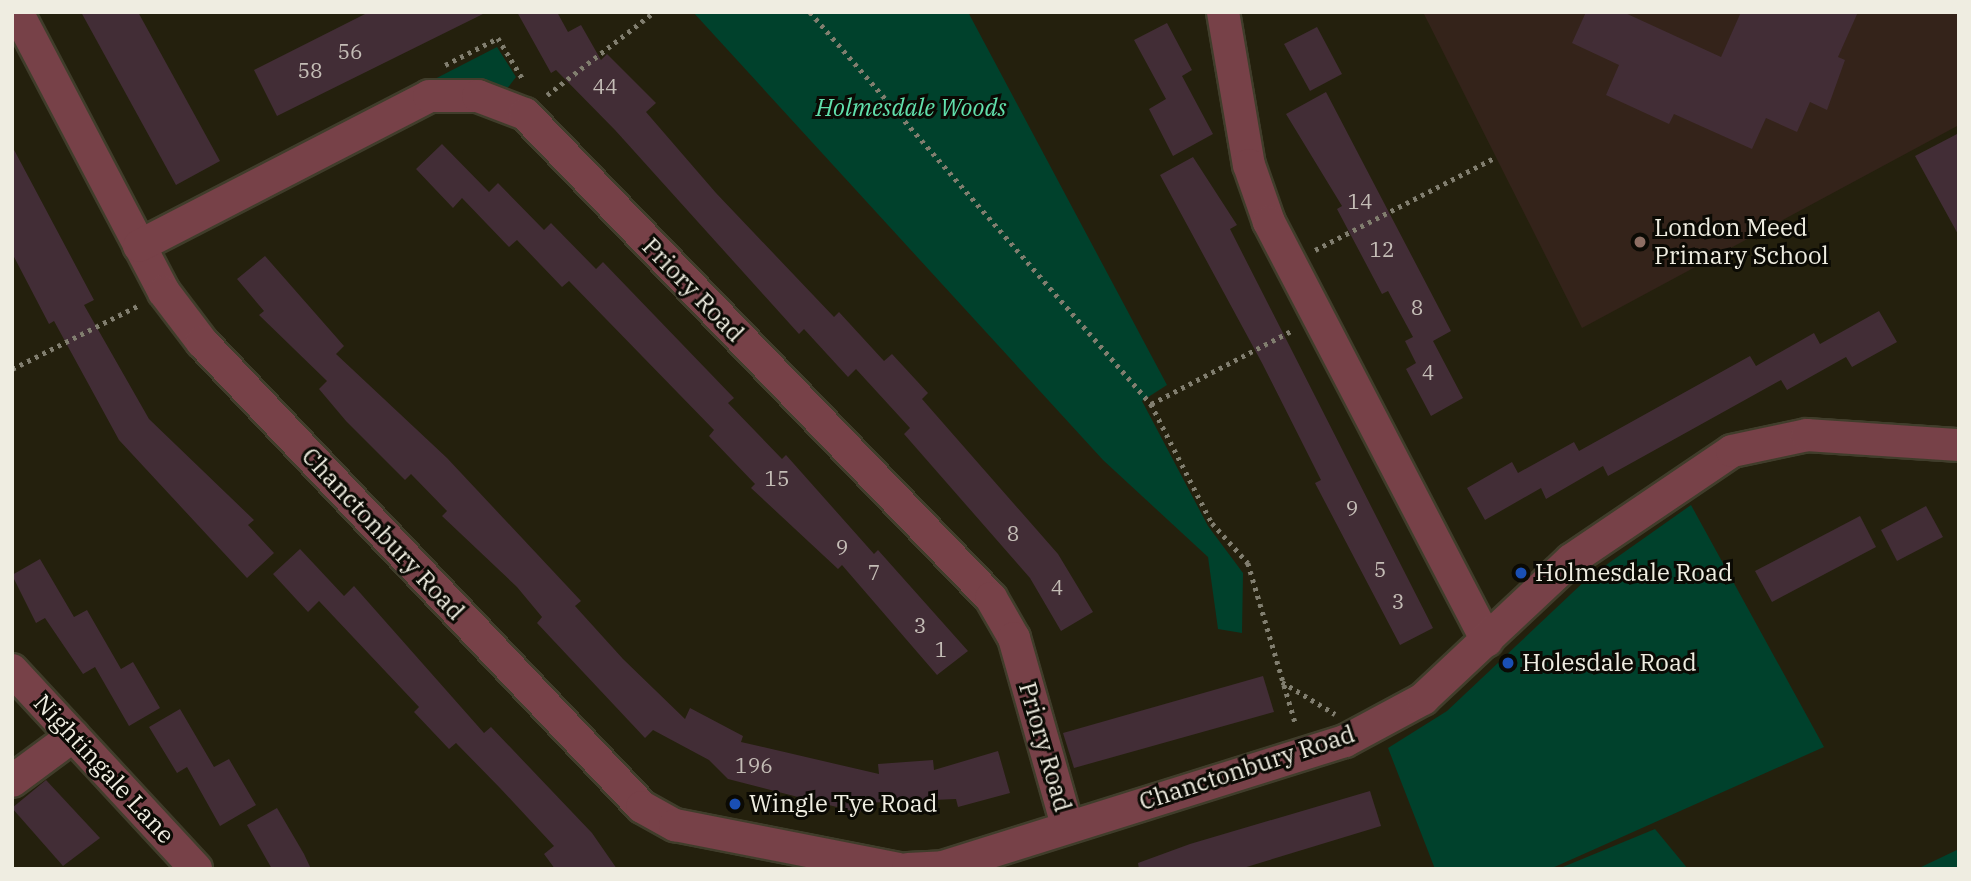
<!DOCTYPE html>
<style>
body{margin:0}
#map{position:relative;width:1971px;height:881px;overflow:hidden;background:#24200d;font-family:"IBM Plex Serif",serif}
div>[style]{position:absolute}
.education>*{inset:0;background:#34231a}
.green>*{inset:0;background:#00412c}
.building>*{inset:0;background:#422d36}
.path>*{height:4.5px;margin-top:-2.25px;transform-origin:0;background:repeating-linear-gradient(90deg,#817e6f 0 3.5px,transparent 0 8.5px)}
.roads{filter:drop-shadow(2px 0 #403d2b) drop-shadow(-2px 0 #403d2b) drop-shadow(0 2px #403d2b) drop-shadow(0 -2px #403d2b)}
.minor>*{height:32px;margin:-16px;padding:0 16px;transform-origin:16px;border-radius:16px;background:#774148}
.dots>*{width:19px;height:19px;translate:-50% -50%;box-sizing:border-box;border:4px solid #0b0a04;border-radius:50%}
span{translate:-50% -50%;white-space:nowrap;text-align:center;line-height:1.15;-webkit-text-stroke:6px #0b0a04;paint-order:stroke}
.number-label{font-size:21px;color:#c4bdb6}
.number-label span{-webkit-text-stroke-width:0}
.park-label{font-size:24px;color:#61e0ac;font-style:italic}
.poi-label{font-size:24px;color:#efede1}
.left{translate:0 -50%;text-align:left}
.street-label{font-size:24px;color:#efede1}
.frame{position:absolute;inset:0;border:14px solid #efede1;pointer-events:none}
</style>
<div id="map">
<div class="education">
<div style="clip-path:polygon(1423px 12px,1959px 12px,1959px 125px,1582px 328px)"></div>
</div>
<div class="green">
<div style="clip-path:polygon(693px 12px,968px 12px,1167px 385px,1142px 401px,1208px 526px,1243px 573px,1242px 633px,1218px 629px,1208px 557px,1103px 460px)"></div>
<div style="clip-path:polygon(497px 47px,516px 77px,506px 90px,485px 79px,425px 84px)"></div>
<div style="clip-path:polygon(1691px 505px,1824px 747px,1550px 869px,1435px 869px,1388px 748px,1447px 711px,1589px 577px)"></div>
<div style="clip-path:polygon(1655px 829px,1688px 869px,1558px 869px)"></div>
<div style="clip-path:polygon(1959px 849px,1959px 869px,1917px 869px)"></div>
</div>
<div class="building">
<div style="clip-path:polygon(81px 12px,138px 12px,220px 161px,176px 185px)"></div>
<div style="clip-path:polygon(369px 12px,487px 12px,277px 116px,254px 70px)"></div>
<div style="clip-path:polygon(517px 12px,557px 12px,568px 32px,581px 25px,601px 60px,607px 54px,656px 103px,646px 112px,716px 193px,834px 317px,839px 312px,884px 361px,892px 354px,928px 393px,922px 399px,1058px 554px,1093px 612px,1061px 631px,1030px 578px,904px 434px,910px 428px,856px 369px,848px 377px,804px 329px,799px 334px,615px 130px,556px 70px,551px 73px)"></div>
<div style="clip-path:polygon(1586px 12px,1623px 12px,1721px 57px,1741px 12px,1858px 12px,1838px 57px,1845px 60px,1827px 110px,1810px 102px,1797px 132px,1766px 118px,1752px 149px,1674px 114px,1669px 124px,1606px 95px,1619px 65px,1572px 43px)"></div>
<div style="clip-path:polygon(1167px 23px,1192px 70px,1182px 76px,1213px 134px,1173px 156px,1149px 109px,1166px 99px,1134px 40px)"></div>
<div style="clip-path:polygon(1317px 27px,1342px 74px,1310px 91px,1284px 44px)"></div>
<div style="clip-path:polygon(1326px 92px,1451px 331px,1433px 341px,1463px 398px,1431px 416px,1406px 369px,1416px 363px,1405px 341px,1413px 337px,1388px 291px,1382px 294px,1337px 209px,1342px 206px,1286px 114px)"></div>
<div style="clip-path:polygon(1959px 133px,1959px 236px,1915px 156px)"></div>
<div style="clip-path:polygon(442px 144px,489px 192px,498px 183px,544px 230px,551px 223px,596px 269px,603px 262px,734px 398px,728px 403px,782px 459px,786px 455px,874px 554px,878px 550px,968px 651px,937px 675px,842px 565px,838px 569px,751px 488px,755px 484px,709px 436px,714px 430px,569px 281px,562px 287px,517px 240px,509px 247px,462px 198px,453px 208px,416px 169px)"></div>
<div style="clip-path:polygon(12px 146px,94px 300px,84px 305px,149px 419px,254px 520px,248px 525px,274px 553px,247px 578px,119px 440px,54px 321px,49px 324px,12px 253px)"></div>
<div style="clip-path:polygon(1193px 157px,1237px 225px,1230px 229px,1433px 628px,1400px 645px,1315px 483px,1321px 480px,1262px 363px,1160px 175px)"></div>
<div style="clip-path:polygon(265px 256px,344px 346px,336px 354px,447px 458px,581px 601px,575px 606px,623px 659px,685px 719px,690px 708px,743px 736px,741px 742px,879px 774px,878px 764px,933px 760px,934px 770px,998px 751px,1010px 793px,958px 807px,956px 799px,862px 803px,860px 813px,728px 779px,709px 760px,653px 730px,645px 738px,537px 623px,542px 617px,517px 587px,442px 516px,447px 511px,411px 474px,405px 480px,346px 421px,319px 389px,327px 381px,259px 315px,264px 311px,237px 279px)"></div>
<div style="clip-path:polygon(1879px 311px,1897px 342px,1852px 367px,1846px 357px,1787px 390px,1781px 380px,1608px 476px,1603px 466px,1546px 499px,1541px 488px,1485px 520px,1467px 488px,1512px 462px,1518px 473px,1574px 442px,1579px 451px,1750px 356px,1756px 366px,1814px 333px,1820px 344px)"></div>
<div style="clip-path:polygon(1926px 506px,1943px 537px,1897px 561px,1881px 530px)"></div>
<div style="clip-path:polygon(1860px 516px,1876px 547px,1772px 602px,1755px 571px)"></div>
<div style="clip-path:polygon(300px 549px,344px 596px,354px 586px,484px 733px,491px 727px,592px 833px,617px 869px,555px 869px,544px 854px,554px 846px,500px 788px,456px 743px,449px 749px,414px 712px,419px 707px,319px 601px,308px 612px,273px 574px)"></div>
<div style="clip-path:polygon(40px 559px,74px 617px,87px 610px,121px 669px,133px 662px,160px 708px,129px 726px,95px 667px,83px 674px,45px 618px,36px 623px,12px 575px)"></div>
<div style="clip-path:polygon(1263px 676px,1274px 712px,1074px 768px,1063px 733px)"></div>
<div style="clip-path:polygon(180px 709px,214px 767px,229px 759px,256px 805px,220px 826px,187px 767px,177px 773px,149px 727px)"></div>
<div style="clip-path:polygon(46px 780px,100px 838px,63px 866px,12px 808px)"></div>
<div style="clip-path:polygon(1370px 791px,1381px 826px,1240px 869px,1139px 869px,1138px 863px,1190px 844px)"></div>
<div style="clip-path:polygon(277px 808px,304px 854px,311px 869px,272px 869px,247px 825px)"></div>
</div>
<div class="path">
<div style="left:810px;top:12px;width:520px;rotate:48.98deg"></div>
<div style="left:1151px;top:404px;width:134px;rotate:62.9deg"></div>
<div style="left:1212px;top:523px;width:54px;rotate:48deg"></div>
<div style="left:1248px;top:563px;width:169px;rotate:73.5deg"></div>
<div style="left:445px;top:65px;width:59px;rotate:-27deg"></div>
<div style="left:498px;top:38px;width:50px;rotate:58.8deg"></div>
<div style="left:547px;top:95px;width:135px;rotate:-37.8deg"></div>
<div style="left:1315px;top:250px;width:203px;rotate:-27.2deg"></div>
<div style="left:12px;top:369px;width:142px;rotate:-26.7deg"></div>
<div style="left:1151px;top:404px;width:160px;rotate:-27.5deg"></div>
<div style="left:1282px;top:682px;width:62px;rotate:31.1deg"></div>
</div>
<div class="roads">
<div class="minor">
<div style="left:17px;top:12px;width:316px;rotate:62.3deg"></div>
<div style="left:164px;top:292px;width:63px;rotate:52.8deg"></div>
<div style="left:202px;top:342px;width:640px;rotate:46.58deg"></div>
<div style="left:642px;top:807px;width:38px;rotate:29deg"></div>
<div style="left:675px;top:825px;width:228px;rotate:11.1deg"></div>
<div style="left:1223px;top:12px;width:155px;rotate:80.4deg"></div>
<div style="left:1249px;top:165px;width:60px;rotate:70.7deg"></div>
<div style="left:1269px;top:222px;width:472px;rotate:62.5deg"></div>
<div style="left:139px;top:246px;width:326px;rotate:-27.3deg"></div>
<div style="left:429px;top:96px;width:49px"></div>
<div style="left:478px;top:96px;width:50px;rotate:21deg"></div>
<div style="left:525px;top:114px;width:672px;rotate:46.09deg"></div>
<div style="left:991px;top:598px;width:46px;rotate:60.1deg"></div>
<div style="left:1014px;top:638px;width:194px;rotate:74.2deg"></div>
<div style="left:12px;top:670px;width:271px;rotate:47.2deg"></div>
<div style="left:12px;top:781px;width:76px;rotate:-36.4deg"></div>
<div style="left:908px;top:869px;width:35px;rotate:-3deg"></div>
<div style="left:943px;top:867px;width:421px;rotate:-17.4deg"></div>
<div style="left:1345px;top:741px;width:89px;rotate:-28.3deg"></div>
<div style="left:1423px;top:699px;width:203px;rotate:-43.2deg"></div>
<div style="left:1571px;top:560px;width:194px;rotate:-34.1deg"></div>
<div style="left:1732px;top:451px;width:77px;rotate:-12deg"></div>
<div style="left:1807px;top:435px;width:152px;rotate:3.8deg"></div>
</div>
</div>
<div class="dots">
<div style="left:1640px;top:242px;background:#8d6e63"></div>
<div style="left:1521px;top:573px;background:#1a4fb4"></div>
<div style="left:1508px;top:663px;background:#1a4fb4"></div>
<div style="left:735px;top:804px;background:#1a4fb4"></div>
</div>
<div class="number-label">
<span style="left:350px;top:51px">56</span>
<span style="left:310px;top:70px">58</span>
<span style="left:605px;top:86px">44</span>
<span style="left:1360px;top:201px">14</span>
<span style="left:1382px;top:249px">12</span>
<span style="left:1417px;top:307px">8</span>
<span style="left:1428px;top:372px">4</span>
<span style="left:777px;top:478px">15</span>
<span style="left:1352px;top:508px">9</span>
<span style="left:1013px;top:533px">8</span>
<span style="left:842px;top:547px">9</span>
<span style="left:1380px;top:569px">5</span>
<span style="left:874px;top:572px">7</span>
<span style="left:1057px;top:587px">4</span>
<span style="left:1398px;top:601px">3</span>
<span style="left:920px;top:625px">3</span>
<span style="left:941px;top:649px">1</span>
<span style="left:754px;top:765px">196</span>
</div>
<div class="park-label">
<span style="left:911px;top:108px">Holmesdale Woods</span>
</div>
<div class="poi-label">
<span class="left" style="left:1654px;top:242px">London Meed<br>Primary School</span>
<span class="left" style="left:1535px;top:573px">Holmesdale Road</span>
<span class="left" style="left:1522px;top:663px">Holesdale Road</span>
<span class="left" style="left:749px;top:804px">Wingle Tye Road</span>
</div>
<div class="street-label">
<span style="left:693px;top:290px;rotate:46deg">Priory Road</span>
<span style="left:383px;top:534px;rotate:47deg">Chanctonbury Road</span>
<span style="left:1045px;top:747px;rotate:74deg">Priory Road</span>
<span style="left:1247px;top:768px;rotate:-18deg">Chanctonbury Road</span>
<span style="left:104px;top:769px;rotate:47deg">Nightingale Lane</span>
</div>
<div class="frame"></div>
</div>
